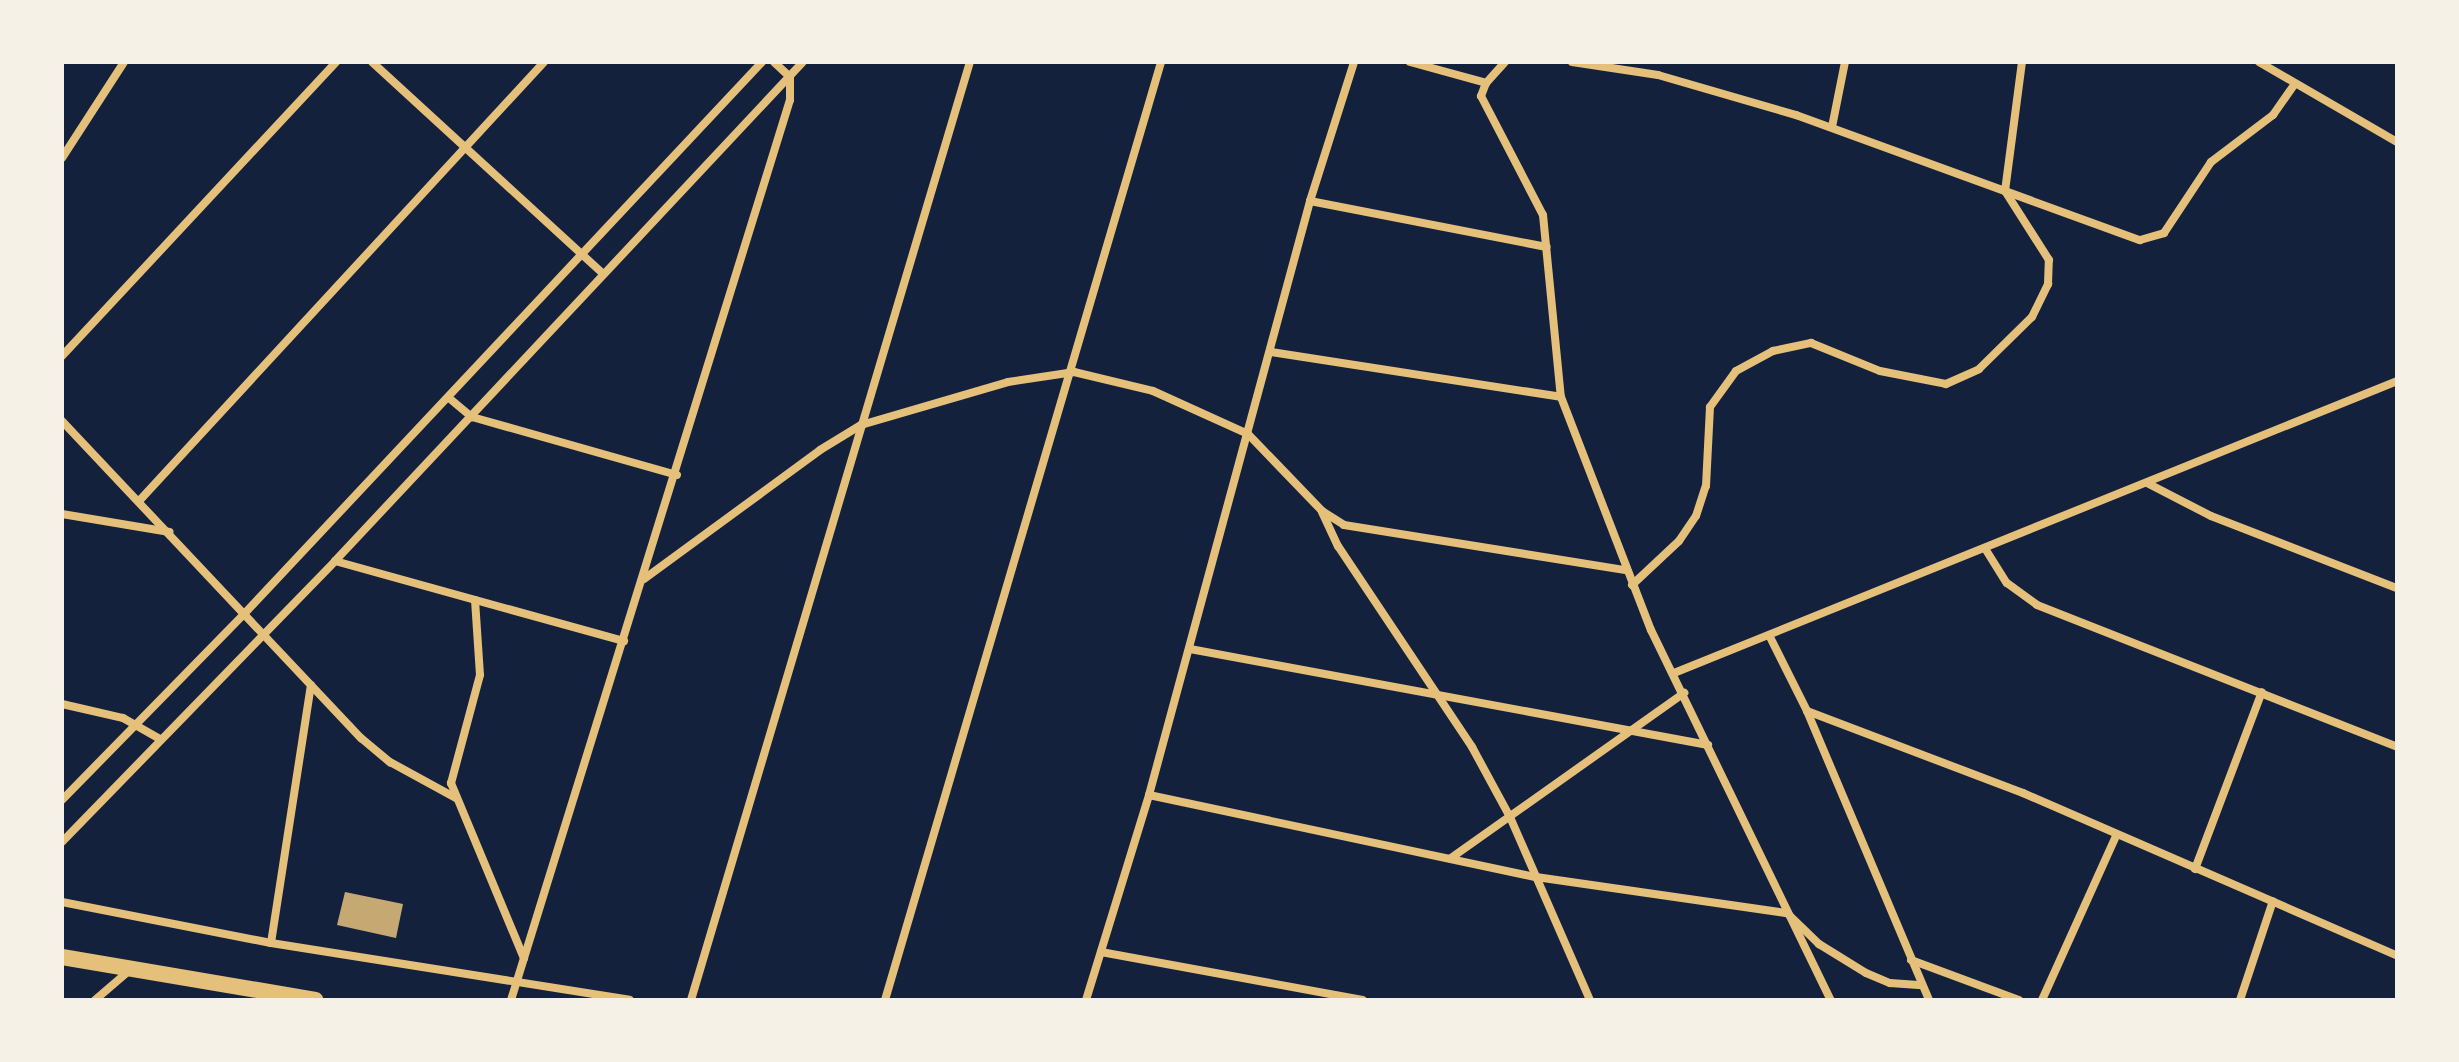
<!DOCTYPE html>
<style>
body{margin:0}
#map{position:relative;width:2459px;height:1062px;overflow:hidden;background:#14213d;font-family:Lato,sans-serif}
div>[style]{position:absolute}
.building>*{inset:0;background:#c6a872}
.minor>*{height:8px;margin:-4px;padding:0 4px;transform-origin:4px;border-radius:4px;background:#e5c07b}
.trunk>*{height:16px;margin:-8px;padding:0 8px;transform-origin:8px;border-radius:8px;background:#e5c07b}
span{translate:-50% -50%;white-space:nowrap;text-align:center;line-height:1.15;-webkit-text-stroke:6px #f6f1e7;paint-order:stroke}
.frame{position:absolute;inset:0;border:64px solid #f6f1e7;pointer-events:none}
</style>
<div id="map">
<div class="building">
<div style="clip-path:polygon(345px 892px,403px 904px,396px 938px,337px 925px)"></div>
</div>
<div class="minor">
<div style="left:372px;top:62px;width:314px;rotate:42.5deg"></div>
<div style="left:1410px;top:62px;width:79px;rotate:15.4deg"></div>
<div style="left:1505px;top:62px;width:28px;rotate:132deg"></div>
<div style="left:1486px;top:83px;width:14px;rotate:111deg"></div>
<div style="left:1481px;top:96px;width:134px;rotate:62.5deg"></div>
<div style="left:1543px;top:215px;width:183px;rotate:84.4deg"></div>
<div style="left:1561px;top:397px;width:250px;rotate:68.9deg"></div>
<div style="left:1651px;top:630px;width:411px;rotate:64.1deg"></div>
<div style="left:1572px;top:62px;width:87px;rotate:8.6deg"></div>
<div style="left:1658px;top:75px;width:144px;rotate:16.2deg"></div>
<div style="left:1796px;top:115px;width:366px;rotate:20deg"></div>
<div style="left:2140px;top:240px;width:25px;rotate:-16deg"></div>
<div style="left:2164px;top:233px;width:85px;rotate:-56.5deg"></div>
<div style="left:2211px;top:162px;width:78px;rotate:-37.2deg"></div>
<div style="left:2273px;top:115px;width:37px;rotate:-55deg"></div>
<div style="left:2259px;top:62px;width:160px;rotate:30.1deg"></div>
<div style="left:1832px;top:127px;width:66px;rotate:-78.7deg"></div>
<div style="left:62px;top:158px;width:114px;rotate:-57.1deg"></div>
<div style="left:1310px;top:201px;width:241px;rotate:11deg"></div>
<div style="left:1271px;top:352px;width:293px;rotate:8.8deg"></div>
<div style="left:62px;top:356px;width:402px;rotate:-47deg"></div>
<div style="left:449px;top:398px;width:30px;rotate:40deg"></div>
<div style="left:472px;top:417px;width:213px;rotate:15.8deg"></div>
<div style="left:62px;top:421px;width:436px;rotate:46.7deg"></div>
<div style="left:361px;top:738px;width:38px;rotate:40deg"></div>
<div style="left:390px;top:762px;width:75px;rotate:28.6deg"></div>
<div style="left:2147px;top:483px;width:72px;rotate:27.3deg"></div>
<div style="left:2211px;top:516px;width:199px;rotate:21.2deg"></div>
<div style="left:140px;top:500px;width:596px;rotate:-47.31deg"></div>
<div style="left:1322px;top:512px;width:38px;rotate:65deg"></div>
<div style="left:1338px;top:546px;width:242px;rotate:56.3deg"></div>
<div style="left:1472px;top:747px;width:80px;rotate:61.5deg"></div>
<div style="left:1510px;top:817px;width:200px;rotate:66.4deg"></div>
<div style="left:62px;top:514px;width:109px;rotate:9.5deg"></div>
<div style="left:1986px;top:550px;width:39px;rotate:58deg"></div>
<div style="left:2007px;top:583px;width:37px;rotate:36deg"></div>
<div style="left:2037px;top:605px;width:387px;rotate:21.5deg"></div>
<div style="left:335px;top:561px;width:300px;rotate:15.5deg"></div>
<div style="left:644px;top:579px;width:218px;rotate:-36.2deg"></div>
<div style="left:820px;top:450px;width:48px;rotate:-31.4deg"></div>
<div style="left:861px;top:425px;width:153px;rotate:-16.3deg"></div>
<div style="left:1008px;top:382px;width:67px;rotate:-8.6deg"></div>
<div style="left:1074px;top:372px;width:81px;rotate:13.5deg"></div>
<div style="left:1153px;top:391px;width:104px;rotate:24.4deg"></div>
<div style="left:1248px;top:434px;width:107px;rotate:46.1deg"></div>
<div style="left:1322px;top:511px;width:26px;rotate:32deg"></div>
<div style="left:1344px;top:525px;width:285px;rotate:9.1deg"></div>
<div style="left:1632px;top:585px;width:64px;rotate:-43.1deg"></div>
<div style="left:1679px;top:541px;width:30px;rotate:-56deg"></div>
<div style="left:1696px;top:516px;width:32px;rotate:-72deg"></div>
<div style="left:1706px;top:486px;width:79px;rotate:-87.1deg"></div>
<div style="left:1710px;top:407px;width:44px;rotate:-54.2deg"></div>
<div style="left:1736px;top:371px;width:42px;rotate:-28.4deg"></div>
<div style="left:1773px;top:351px;width:39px;rotate:-12deg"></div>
<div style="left:1811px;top:343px;width:74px;rotate:22.1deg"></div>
<div style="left:1880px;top:371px;width:67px;rotate:11.1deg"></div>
<div style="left:1946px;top:384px;width:36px;rotate:-24deg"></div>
<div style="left:1979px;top:369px;width:74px;rotate:-44.5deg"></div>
<div style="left:2032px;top:317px;width:37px;rotate:-64deg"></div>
<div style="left:2048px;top:284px;width:24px;rotate:-88deg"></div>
<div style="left:2049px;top:260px;width:82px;rotate:-122.5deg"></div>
<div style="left:2005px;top:191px;width:130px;rotate:-82.5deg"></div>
<div style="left:475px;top:600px;width:75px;rotate:86.2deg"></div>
<div style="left:480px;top:675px;width:112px;rotate:105deg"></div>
<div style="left:451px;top:783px;width:190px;rotate:67.4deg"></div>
<div style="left:1769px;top:635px;width:85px;rotate:63.4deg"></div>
<div style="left:1807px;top:711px;width:314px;rotate:67.1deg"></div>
<div style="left:1190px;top:649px;width:527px;rotate:10.5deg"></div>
<div style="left:1674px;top:673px;width:780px;rotate:-21.99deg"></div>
<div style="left:62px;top:704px;width:63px;rotate:12.9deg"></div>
<div style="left:123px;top:718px;width:43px;rotate:29.6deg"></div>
<div style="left:1807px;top:711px;width:231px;rotate:20.8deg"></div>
<div style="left:2023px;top:793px;width:408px;rotate:23.5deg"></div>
<div style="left:1149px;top:795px;width:396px;rotate:12deg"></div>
<div style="left:1536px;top:877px;width:254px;rotate:8.2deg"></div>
<div style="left:1787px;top:913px;width:45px;rotate:44.1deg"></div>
<div style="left:1819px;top:944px;width:55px;rotate:31.7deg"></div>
<div style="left:1866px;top:973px;width:26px;rotate:23deg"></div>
<div style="left:1890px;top:983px;width:32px;rotate:4deg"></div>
<div style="left:62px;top:800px;width:262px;rotate:-45.6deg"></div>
<div style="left:245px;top:613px;width:756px;rotate:-46.82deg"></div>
<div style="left:62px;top:842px;width:392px;rotate:-45.8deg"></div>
<div style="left:335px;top:561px;width:684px;rotate:-46.84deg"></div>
<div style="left:1451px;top:858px;width:286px;rotate:-35.3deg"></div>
<div style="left:2195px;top:869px;width:189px;rotate:-69.3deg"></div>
<div style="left:62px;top:902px;width:213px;rotate:11.1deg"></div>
<div style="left:271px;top:943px;width:363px;rotate:9deg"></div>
<div style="left:271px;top:943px;width:261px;rotate:-81.2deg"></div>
<div style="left:1101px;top:952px;width:266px;rotate:10.4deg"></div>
<div style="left:1911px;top:960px;width:115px;rotate:20.3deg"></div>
<div style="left:95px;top:1000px;width:48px;rotate:-40.7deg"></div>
<div style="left:511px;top:1000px;width:942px;rotate:-72.78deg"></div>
<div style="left:790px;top:100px;width:23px;rotate:-90deg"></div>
<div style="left:790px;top:77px;width:22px;rotate:-137deg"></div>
<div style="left:691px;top:1000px;width:979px;rotate:-73.44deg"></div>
<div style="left:885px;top:1000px;width:978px;rotate:-73.6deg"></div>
<div style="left:1086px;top:1000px;width:214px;rotate:-72.9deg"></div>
<div style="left:1149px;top:795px;width:615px;rotate:-74.83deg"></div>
<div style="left:1310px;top:201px;width:146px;rotate:-72.4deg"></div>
<div style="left:2042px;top:1000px;width:180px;rotate:-65.7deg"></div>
<div style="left:2240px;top:1000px;width:104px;rotate:-71.6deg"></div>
</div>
<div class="trunk">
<div style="left:62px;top:957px;width:257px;rotate:9.6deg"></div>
</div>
<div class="frame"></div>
</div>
